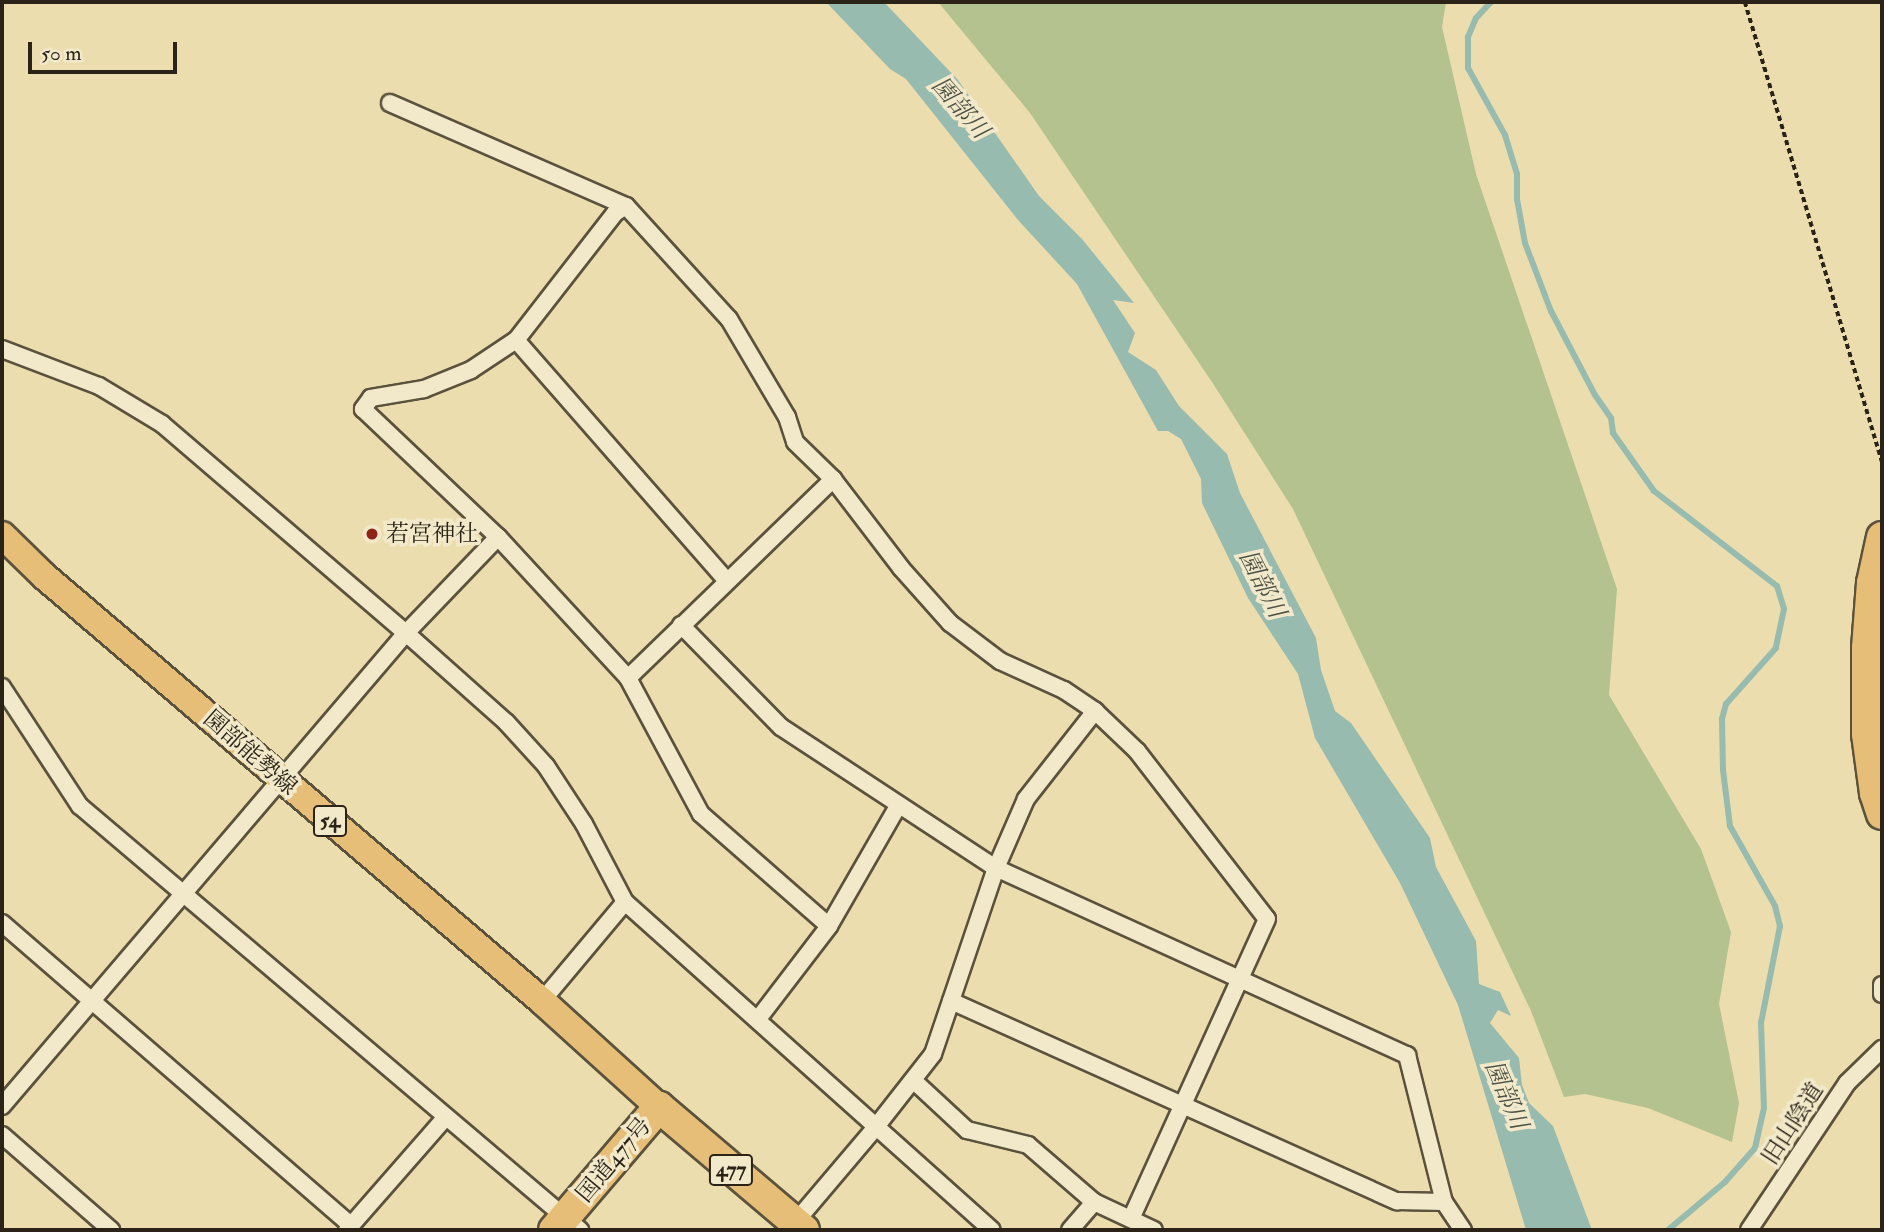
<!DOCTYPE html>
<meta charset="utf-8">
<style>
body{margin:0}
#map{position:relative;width:1884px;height:1232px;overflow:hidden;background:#ebddae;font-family:"IM FELL Double Pica","Noto Serif JP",serif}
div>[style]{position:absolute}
.green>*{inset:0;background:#b3c28e}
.water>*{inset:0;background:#98bbaf}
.stream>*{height:6px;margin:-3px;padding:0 3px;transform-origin:3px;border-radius:3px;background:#98bbaf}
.path>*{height:3.5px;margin-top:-1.75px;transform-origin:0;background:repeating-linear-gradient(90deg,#2b2317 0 5px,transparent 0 8.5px)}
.roads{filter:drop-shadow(2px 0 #5b523d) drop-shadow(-2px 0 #5b523d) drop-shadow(0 2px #5b523d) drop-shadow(0 -2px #5b523d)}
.street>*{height:16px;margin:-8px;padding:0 8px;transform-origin:8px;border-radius:8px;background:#f2e9ca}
.primary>*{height:26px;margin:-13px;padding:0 13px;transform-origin:13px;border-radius:13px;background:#e6be77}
.highway>*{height:30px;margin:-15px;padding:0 15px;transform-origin:15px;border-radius:15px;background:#e6be77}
.dots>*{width:19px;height:19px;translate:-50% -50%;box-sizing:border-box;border:4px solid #f2e9ca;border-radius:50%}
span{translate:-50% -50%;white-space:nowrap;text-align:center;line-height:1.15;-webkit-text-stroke:7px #f2e9ca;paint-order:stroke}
.shield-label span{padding:2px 5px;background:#f2e9ca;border:2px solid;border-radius:5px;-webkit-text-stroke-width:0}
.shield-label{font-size:21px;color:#2b2317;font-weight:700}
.poi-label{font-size:23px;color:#2b2317}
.left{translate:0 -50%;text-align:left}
.street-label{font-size:23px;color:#2b2317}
.water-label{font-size:24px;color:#4c5145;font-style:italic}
.frame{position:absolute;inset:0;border:4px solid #2b2317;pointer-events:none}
.scale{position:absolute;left:28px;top:42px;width:149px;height:32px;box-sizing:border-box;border:4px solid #2b2317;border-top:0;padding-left:9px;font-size:21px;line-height:24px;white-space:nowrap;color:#2b2317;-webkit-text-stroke:5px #f2e9ca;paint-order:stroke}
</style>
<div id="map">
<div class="green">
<div style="clip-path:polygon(938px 2px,1446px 2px,1442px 27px,1476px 174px,1617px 589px,1609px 695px,1701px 849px,1731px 932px,1719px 1004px,1739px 1103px,1732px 1142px,1648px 1108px,1585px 1094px,1564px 1097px,1531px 1011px,1293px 509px,1212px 382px,1030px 113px)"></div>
</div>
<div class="water">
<div style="clip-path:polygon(826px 2px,884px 2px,958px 80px,1039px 196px,1082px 239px,1134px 303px,1113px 300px,1135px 333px,1128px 352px,1156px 370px,1179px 406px,1227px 454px,1240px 493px,1316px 638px,1321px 670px,1335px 711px,1351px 723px,1430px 838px,1436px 867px,1476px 941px,1479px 984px,1500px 992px,1511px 1016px,1498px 1010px,1490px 1023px,1519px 1058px,1522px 1085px,1529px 1103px,1553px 1126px,1592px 1230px,1526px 1230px,1458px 1005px,1400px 883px,1315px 738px,1298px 674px,1248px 598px,1202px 503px,1201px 479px,1181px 439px,1168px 431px,1158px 431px,1077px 284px,1018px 220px,906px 79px,890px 69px)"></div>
</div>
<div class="stream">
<div style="left:1491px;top:2px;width:22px;rotate:133deg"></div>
<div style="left:1476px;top:18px;width:21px;rotate:113deg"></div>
<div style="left:1468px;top:37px;width:31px;rotate:90deg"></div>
<div style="left:1468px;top:68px;width:77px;rotate:61.1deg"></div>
<div style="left:1505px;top:135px;width:41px;rotate:72.9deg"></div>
<div style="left:1517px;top:174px;width:25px;rotate:90deg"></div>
<div style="left:1517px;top:199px;width:45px;rotate:79.7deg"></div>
<div style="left:1525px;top:243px;width:73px;rotate:69.1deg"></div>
<div style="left:1551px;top:311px;width:95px;rotate:62.4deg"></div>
<div style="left:1595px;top:395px;width:28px;rotate:55deg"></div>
<div style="left:1611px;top:418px;width:15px;rotate:82deg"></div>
<div style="left:1613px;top:433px;width:71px;rotate:54.7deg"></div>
<div style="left:1654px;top:491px;width:155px;rotate:37.7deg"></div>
<div style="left:1777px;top:586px;width:24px;rotate:73deg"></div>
<div style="left:1784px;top:609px;width:40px;rotate:102deg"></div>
<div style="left:1776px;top:648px;width:75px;rotate:131.8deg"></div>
<div style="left:1726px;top:704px;width:16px;rotate:105deg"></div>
<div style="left:1722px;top:719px;width:51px;rotate:88.9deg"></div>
<div style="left:1723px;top:770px;width:56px;rotate:82.9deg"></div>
<div style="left:1730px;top:826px;width:92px;rotate:60.6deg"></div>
<div style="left:1775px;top:906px;width:21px;rotate:76deg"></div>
<div style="left:1780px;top:926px;width:99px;rotate:101.1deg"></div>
<div style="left:1761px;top:1023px;width:85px;rotate:88deg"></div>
<div style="left:1764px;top:1108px;width:41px;rotate:102.7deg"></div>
<div style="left:1755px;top:1148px;width:45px;rotate:131.4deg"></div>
<div style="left:1725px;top:1182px;width:75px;rotate:139.9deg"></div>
</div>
<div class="path">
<div style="left:1745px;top:2px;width:481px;rotate:73.4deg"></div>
</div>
<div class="roads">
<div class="street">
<div style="left:390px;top:103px;width:257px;rotate:23.6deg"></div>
<div style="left:626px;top:206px;width:153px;rotate:47.7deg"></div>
<div style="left:729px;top:319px;width:114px;rotate:59.4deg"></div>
<div style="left:787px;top:417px;width:26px;rotate:72deg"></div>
<div style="left:795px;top:442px;width:53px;rotate:44.2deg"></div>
<div style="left:833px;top:479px;width:112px;rotate:52.6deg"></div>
<div style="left:901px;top:568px;width:74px;rotate:48.3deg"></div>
<div style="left:950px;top:623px;width:63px;rotate:37.2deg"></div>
<div style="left:1000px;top:661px;width:70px;rotate:24.4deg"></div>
<div style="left:1064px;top:690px;width:37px;rotate:34deg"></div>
<div style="left:1095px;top:711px;width:58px;rotate:43.6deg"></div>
<div style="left:1137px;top:751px;width:212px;rotate:52.3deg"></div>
<div style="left:1267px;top:919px;width:329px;rotate:114.4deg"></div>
<div style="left:626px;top:206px;width:13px;rotate:148deg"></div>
<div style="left:615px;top:213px;width:161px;rotate:127.9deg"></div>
<div style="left:516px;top:340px;width:54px;rotate:146.3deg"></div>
<div style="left:471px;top:370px;width:51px;rotate:158deg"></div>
<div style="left:424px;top:389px;width:54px;rotate:170.4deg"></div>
<div style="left:371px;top:398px;width:14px;rotate:126deg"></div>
<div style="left:363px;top:409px;width:186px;rotate:43.5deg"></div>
<div style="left:498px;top:537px;width:192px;rotate:47.3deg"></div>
<div style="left:628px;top:678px;width:154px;rotate:61.8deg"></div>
<div style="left:701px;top:814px;width:170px;rotate:41.2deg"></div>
<div style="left:516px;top:340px;width:320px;rotate:48.8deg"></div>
<div style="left:2px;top:349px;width:104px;rotate:20.9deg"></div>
<div style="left:99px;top:386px;width:74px;rotate:31.1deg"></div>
<div style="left:162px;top:424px;width:321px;rotate:40.6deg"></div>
<div style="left:406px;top:633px;width:134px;rotate:41.7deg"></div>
<div style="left:506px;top:722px;width:59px;rotate:47.7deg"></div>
<div style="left:546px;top:766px;width:69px;rotate:56.8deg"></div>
<div style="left:584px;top:824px;width:88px;rotate:62.3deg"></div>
<div style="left:625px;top:902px;width:492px;rotate:41.8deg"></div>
<div style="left:681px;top:625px;width:143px;rotate:45.6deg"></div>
<div style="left:781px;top:727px;width:257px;rotate:33.3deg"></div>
<div style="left:996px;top:868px;width:452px;rotate:24.5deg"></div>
<div style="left:1407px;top:1055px;width:152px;rotate:75.9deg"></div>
<div style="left:1444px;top:1202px;width:34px;rotate:56deg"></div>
<div style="left:628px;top:678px;width:286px;rotate:-44.1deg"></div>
<div style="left:2px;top:687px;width:142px;rotate:56.8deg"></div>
<div style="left:80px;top:806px;width:656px;rotate:40.3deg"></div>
<div style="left:2px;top:923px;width:462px;rotate:40.9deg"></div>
<div style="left:1882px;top:985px;width:9px;rotate:90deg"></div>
<div style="left:542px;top:1001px;width:129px;rotate:-50deg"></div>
<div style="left:951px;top:1001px;width:489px;rotate:24.2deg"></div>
<div style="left:1397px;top:1201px;width:47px;rotate:1.2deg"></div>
<div style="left:758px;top:1019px;width:117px;rotate:-52.6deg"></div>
<div style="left:829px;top:926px;width:138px;rotate:-60.1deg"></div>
<div style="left:913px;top:1080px;width:74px;rotate:42.8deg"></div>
<div style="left:967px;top:1130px;width:63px;rotate:13.8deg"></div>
<div style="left:1028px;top:1145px;width:87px;rotate:40.8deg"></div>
<div style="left:1094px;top:1202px;width:66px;rotate:25deg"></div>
<div style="left:2px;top:1106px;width:622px;rotate:-49.5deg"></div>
<div style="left:406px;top:633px;width:133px;rotate:-46.2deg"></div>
<div style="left:2px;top:1135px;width:145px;rotate:41.1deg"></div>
<div style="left:792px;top:1226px;width:128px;rotate:-49.7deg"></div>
<div style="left:875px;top:1128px;width:94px;rotate:-51.9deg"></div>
<div style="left:933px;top:1054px;width:196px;rotate:-71.3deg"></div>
<div style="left:996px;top:868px;width:75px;rotate:-66.5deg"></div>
<div style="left:1026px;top:799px;width:112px;rotate:-51.9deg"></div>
<div style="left:347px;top:1230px;width:150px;rotate:-48.8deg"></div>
<div style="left:1070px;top:1230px;width:37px;rotate:-49deg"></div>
<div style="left:1749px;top:1230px;width:177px;rotate:-56.3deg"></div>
<div style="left:1847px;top:1083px;width:49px;rotate:-44.2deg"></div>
</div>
<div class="primary">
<div style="left:2px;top:535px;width:59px;rotate:44.3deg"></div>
<div style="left:44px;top:576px;width:655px;rotate:40.48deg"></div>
<div style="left:542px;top:1001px;width:158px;rotate:42.2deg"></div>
</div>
<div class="highway">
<div style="left:1882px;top:537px;width:47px;rotate:102.3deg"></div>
<div style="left:1872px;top:583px;width:65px;rotate:94.4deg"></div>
<div style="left:1867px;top:648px;width:86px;rotate:90deg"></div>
<div style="left:1867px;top:734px;width:60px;rotate:82.3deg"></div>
<div style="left:1875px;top:793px;width:22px;rotate:72deg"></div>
<div style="left:554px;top:1230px;width:162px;rotate:-49.5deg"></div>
<div style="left:659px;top:1107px;width:190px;rotate:40.3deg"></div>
</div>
</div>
<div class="dots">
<div style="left:372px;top:534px;background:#8f2418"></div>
</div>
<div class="shield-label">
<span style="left:330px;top:821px">54</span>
<span style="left:731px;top:1170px">477</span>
</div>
<div class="poi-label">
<span class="left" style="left:386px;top:534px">若宮神社</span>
</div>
<div class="street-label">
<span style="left:250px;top:753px;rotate:41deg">園部能勢線</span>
<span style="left:1793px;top:1124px;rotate:-57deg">旧山陰道</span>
<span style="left:614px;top:1160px;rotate:-50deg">国道477号</span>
</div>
<div class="water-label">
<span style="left:960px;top:108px;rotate:49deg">園部川</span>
<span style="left:1262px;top:584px;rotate:63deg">園部川</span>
<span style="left:1506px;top:1095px;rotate:67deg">園部川</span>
</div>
<div class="frame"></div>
<div class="scale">50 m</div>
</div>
